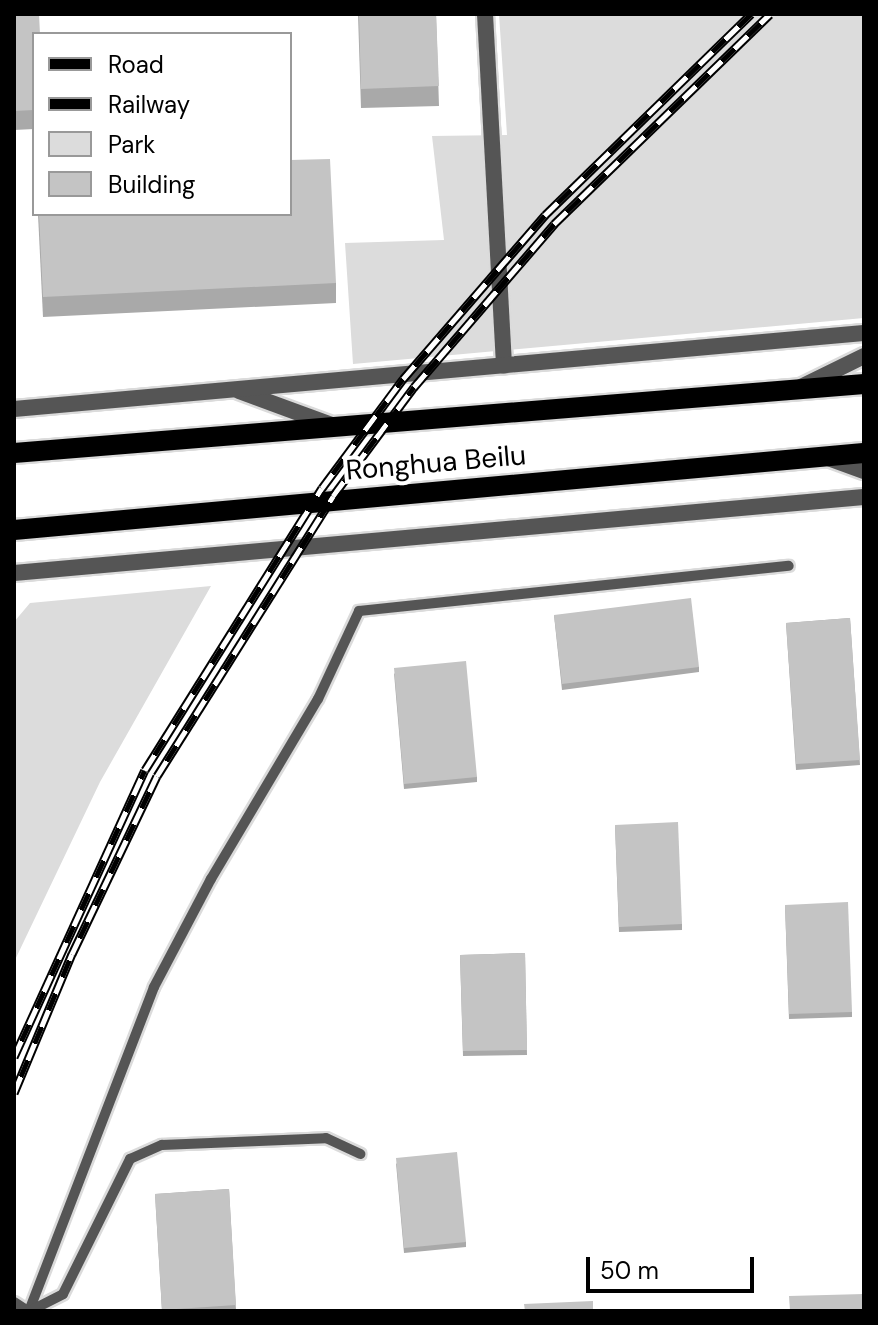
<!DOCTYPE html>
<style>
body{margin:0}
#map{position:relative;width:878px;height:1325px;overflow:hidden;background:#fff;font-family:"DM Sans",sans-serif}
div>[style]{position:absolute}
.green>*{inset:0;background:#dcdcdc}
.roads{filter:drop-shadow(2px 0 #dbdbdb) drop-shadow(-2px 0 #dbdbdb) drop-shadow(0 2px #dbdbdb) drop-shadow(0 -2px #dbdbdb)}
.service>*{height:10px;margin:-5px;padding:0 5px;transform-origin:5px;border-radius:5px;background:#555}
.minor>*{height:16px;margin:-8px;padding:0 8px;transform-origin:8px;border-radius:8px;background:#555}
.tertiary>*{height:16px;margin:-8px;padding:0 8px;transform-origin:8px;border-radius:8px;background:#555}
.primary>*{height:20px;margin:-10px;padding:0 10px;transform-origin:10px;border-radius:10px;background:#000}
.rail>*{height:9px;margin-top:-4.5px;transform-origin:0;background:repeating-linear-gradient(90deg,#fff 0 18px,#000 0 36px);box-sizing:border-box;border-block:2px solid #000}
.wall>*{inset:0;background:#a9a9a9}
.building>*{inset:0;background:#c4c4c4}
span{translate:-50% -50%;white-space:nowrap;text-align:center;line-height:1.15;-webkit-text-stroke:8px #fff;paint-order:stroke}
.street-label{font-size:28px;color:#000}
.frame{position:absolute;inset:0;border:16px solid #000;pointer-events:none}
.legend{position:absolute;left:32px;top:32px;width:260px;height:184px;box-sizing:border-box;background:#fff;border:2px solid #999;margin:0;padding:10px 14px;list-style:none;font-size:24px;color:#000}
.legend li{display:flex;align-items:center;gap:16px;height:40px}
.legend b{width:40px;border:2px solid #999}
.scale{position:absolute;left:586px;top:1257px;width:168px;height:36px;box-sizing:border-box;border:4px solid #000;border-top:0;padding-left:10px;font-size:24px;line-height:28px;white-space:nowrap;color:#000;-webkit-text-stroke:6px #fff;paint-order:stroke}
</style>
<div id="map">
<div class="green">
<div style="clip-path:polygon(499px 14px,864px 14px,864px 318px,353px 364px,345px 243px,444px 240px,432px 136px,507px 135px)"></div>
<div style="clip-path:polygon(211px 586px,100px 782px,14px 962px,14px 622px,30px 603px)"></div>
</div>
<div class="roads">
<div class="service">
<div style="left:14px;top:1302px;width:17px;rotate:33deg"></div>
<div style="left:29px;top:1311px;width:347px;rotate:-68.9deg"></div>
<div style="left:154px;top:987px;width:122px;rotate:-62.2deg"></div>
<div style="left:211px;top:879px;width:209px;rotate:-59.3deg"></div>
<div style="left:318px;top:699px;width:97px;rotate:-65deg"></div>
<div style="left:359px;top:611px;width:432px;rotate:-6deg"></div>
<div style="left:30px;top:1311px;width:37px;rotate:-27deg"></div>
<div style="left:63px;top:1294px;width:151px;rotate:-63.6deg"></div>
<div style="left:130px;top:1159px;width:35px;rotate:-24deg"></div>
<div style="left:162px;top:1145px;width:164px;rotate:-2.4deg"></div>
<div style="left:326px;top:1138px;width:38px;rotate:25deg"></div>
</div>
<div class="minor">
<div style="left:485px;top:14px;width:352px;rotate:86.9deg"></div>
</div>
<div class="tertiary">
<div style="left:801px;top:387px;width:70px;rotate:-26.2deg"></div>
<div style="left:239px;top:391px;width:101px;rotate:20.2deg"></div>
<div style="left:14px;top:409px;width:853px;rotate:-5.11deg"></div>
<div style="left:828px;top:458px;width:38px;rotate:20deg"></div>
<div style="left:14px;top:573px;width:853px;rotate:-5.11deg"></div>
</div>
<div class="primary">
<div style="left:14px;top:453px;width:853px;rotate:-4.64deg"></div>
<div style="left:14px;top:530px;width:853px;rotate:-5.18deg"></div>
</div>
</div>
<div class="rail">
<div style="left:14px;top:1057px;width:315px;rotate:-65.5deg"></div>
<div style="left:145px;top:770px;width:333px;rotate:-57.9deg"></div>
<div style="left:322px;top:488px;width:136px;rotate:-53.4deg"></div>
<div style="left:403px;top:379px;width:217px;rotate:-49.1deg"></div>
<div style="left:545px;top:215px;width:288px;rotate:-44.3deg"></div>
<div style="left:14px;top:1093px;width:151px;rotate:-67.4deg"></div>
<div style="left:72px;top:954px;width:197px;rotate:-64.5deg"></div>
<div style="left:157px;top:776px;width:331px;rotate:-57.8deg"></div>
<div style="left:333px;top:496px;width:136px;rotate:-53.4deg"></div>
<div style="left:414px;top:387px;width:215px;rotate:-49.3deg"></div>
<div style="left:554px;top:224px;width:301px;rotate:-44.2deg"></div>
</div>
<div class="wall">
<div style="clip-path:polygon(14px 14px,34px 34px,34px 129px,14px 130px)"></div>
<div style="clip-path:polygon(358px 14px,436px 14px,439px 106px,361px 108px)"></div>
<div style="clip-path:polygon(38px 214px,290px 214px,336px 283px,336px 303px,43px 317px)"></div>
<div style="clip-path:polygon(554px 615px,699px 667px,699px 672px,562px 690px)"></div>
<div style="clip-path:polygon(850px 618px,860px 765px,796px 770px,786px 623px)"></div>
<div style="clip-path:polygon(394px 673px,477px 777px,477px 782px,404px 789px)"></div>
<div style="clip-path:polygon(615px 825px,682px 924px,682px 930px,619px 932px)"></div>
<div style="clip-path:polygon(785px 905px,852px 1012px,852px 1017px,789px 1019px)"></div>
<div style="clip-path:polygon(525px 953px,527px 1055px,463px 1056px,460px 955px)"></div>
<div style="clip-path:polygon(396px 1163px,466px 1242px,466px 1247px,404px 1253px)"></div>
<div style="clip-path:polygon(229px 1189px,236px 1310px,162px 1311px,155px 1194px)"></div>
</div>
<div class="building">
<div style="clip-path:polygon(14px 14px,39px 14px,40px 34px,34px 34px,34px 110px,14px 111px)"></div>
<div style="clip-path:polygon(359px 14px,436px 14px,439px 86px,361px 89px)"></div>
<div style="clip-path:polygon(330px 159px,336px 283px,43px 297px,39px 214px,290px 214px,290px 160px)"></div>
<div style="clip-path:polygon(691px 598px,699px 667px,562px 684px,554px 615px)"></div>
<div style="clip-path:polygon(850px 618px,860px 760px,796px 764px,786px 623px)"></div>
<div style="clip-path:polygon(466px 661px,477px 777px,404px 784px,394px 668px)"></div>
<div style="clip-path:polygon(678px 822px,682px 924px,619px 927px,615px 825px)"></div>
<div style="clip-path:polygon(848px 902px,852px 1012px,789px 1014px,785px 905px)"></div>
<div style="clip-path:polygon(525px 953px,527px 1050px,463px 1051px,460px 955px)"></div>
<div style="clip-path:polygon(457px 1152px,466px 1242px,404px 1248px,396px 1158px)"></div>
<div style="clip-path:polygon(229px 1189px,236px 1305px,162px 1310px,155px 1194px)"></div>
<div style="clip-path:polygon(864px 1294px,864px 1311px,790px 1311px,789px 1296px)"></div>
<div style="clip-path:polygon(593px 1301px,593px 1311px,525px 1311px,524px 1304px)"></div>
</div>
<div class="street-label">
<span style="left:436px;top:463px;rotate:-5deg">Ronghua Beilu</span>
</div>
<div class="frame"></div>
<ul class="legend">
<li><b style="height:10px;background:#000"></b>Road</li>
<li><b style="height:10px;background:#000"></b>Railway</li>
<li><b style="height:22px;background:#dcdcdc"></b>Park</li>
<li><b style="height:22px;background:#c4c4c4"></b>Building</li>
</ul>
<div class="scale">50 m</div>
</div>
